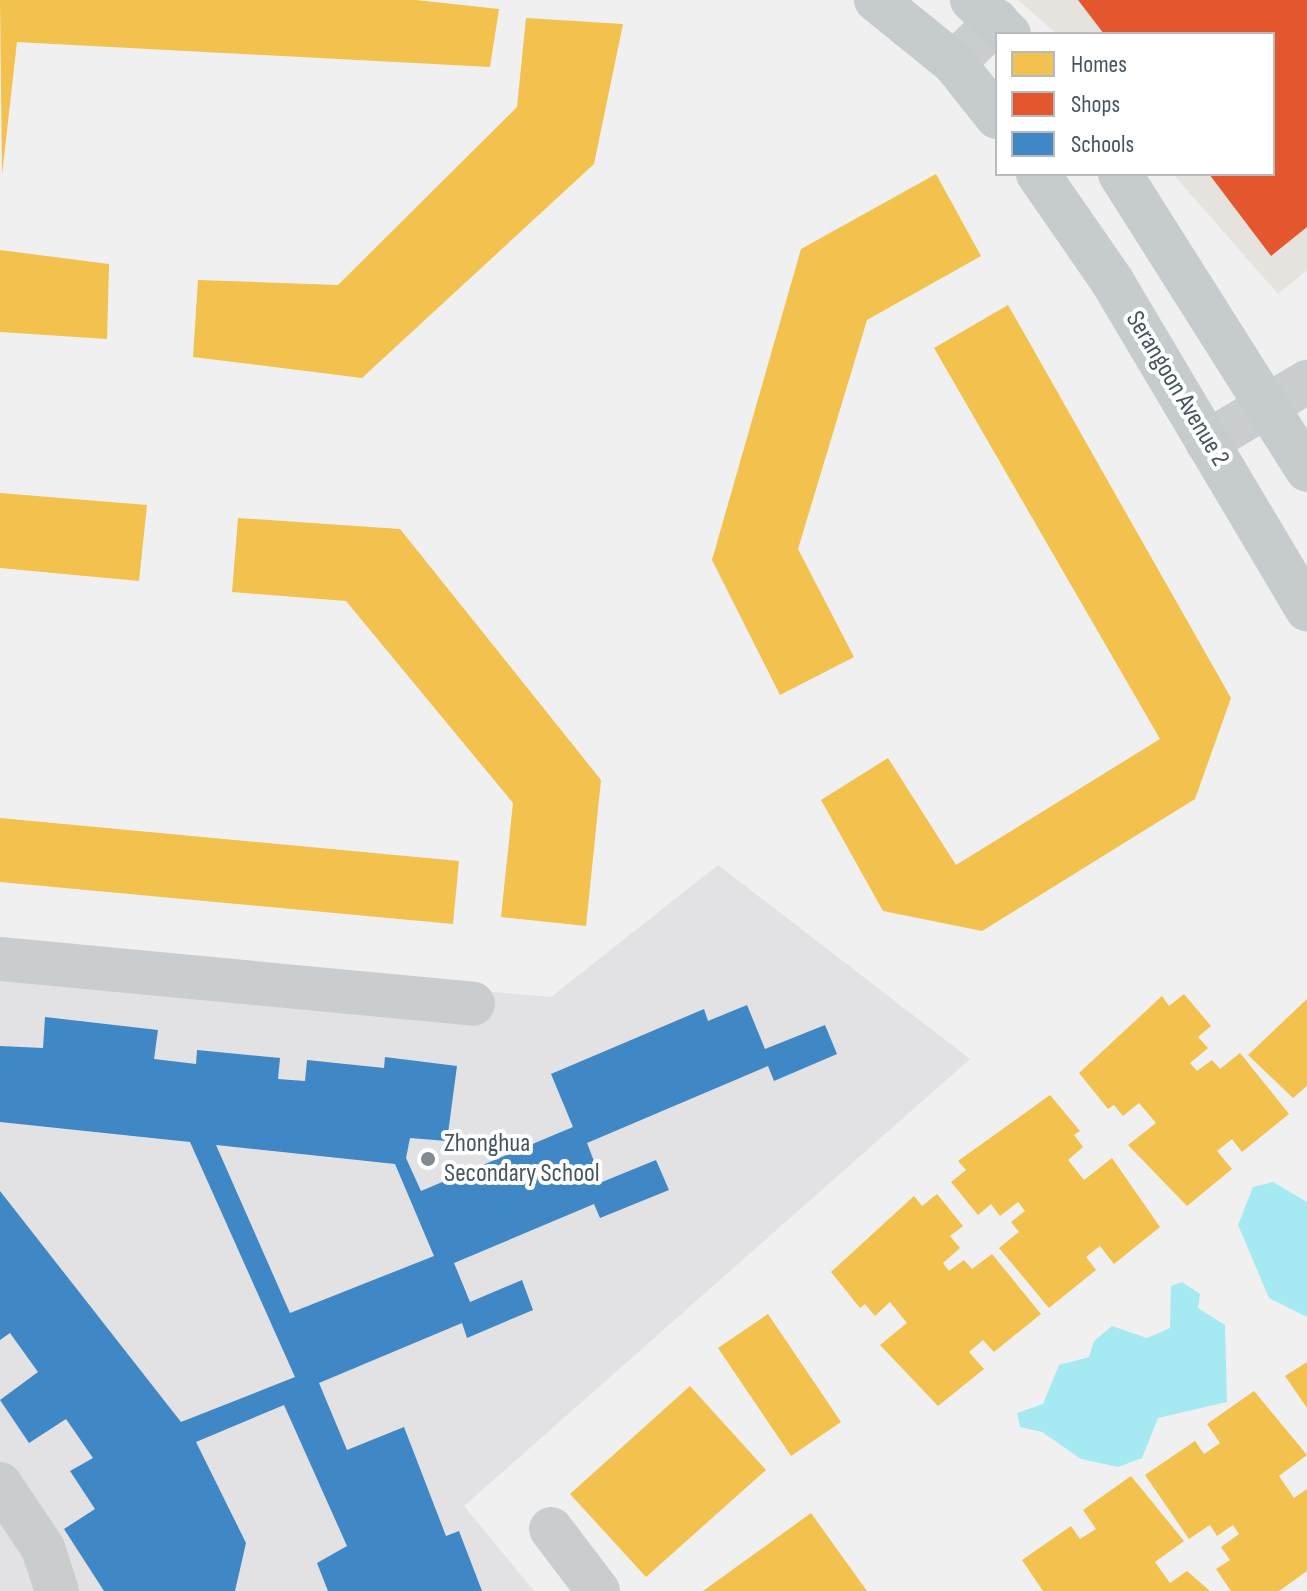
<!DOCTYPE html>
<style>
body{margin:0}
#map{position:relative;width:1307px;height:1591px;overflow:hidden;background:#f1f0f0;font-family:"Sofia Sans Condensed",sans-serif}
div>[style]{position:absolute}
.commercial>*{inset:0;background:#e6e3de}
.education>*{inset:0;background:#e2e1e3}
.water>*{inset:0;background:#a5e9f2}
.homes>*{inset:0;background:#f2c14e}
.shops>*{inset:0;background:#e4572e}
.schools>*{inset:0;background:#3f88c5}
.minor>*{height:44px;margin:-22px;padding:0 22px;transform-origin:22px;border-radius:22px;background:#cacdd0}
.major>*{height:44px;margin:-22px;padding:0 22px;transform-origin:22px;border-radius:22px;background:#c6cbce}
.dots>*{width:22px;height:22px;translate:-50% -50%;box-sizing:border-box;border:4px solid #fff;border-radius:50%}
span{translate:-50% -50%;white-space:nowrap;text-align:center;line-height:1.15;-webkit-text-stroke:8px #fff;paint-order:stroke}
.street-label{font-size:26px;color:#46555f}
.poi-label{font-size:26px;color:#46555f}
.left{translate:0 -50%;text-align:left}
.legend{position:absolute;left:995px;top:32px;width:280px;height:144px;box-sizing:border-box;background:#fff;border:2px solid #b5bbbf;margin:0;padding:10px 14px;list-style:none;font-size:24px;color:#46555f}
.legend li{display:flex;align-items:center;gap:16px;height:40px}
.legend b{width:40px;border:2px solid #b5bbbf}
</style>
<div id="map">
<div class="commercial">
<div style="clip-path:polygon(1018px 0,1307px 0,1307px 270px,1278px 294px,1173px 174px,1273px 174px,1273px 34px,1057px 34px)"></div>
</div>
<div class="education">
<div style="clip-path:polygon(718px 865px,970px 1059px,464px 1506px,534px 1591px,0 1591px,0 949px,551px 997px)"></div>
</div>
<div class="water">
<div style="clip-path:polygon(1273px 1182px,1307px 1202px,1307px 1317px,1269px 1298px,1238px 1225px,1253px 1187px)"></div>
<div style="clip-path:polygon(1182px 1282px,1200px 1294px,1198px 1308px,1225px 1325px,1227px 1402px,1158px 1418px,1142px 1458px,1118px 1467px,1081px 1459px,1042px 1432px,1020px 1427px,1017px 1413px,1043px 1404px,1059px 1365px,1089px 1357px,1094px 1341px,1112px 1326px,1147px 1338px,1170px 1328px,1171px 1286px)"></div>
</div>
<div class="homes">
<div style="clip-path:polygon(0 0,416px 0,499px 9px,490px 67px,17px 42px,2px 175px)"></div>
<div style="clip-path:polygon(526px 18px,623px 24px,594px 164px,362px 378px,193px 357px,198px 280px,338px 285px,517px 107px)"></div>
<div style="clip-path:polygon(936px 174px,981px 256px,867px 320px,798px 549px,854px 657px,780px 695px,712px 560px,801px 249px)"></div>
<div style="clip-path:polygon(0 250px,109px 264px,107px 339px,0 332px)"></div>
<div style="clip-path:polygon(1008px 305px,1231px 698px,1195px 799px,982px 931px,883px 911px,821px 800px,888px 758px,956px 865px,1160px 739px,934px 348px)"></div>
<div style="clip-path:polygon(0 493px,147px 505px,139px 581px,0 568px)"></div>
<div style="clip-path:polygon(238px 518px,400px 529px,601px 780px,586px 926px,501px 917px,513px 803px,346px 601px,232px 592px)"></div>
<div style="clip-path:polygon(0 818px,459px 861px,453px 924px,0 882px)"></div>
<div style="clip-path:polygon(1184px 994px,1211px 1026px,1198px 1037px,1208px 1048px,1190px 1063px,1197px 1071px,1212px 1060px,1220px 1069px,1240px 1053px,1289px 1114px,1242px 1152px,1232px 1139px,1217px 1151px,1232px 1169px,1187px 1206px,1128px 1145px,1156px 1123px,1139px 1103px,1123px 1116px,1114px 1105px,1108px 1109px,1079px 1073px,1162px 996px,1169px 1006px)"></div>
<div style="clip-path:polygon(1307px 999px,1307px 1086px,1293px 1098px,1248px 1055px)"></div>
<div style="clip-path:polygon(1050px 1095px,1080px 1131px,1074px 1135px,1083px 1147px,1068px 1160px,1084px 1180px,1112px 1158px,1160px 1227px,1114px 1264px,1100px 1246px,1086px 1257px,1096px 1270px,1049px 1308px,999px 1248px,1019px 1232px,1011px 1222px,1025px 1211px,1018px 1202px,1000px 1216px,991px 1204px,978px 1215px,951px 1182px,966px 1170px,958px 1161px)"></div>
<div style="clip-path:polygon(937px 1194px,963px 1226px,950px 1236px,960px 1248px,943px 1263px,949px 1271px,964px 1260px,972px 1269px,992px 1254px,1041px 1314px,994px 1352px,983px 1340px,969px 1352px,984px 1369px,938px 1406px,880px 1345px,907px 1323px,890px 1302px,875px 1316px,865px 1304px,860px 1308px,831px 1272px,914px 1196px,922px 1206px)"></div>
<div style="clip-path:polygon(768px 1314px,841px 1422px,791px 1456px,718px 1348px)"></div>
<div style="clip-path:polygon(1307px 1362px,1307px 1408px,1285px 1376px)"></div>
<div style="clip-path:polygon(690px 1386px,766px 1470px,646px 1577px,570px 1494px)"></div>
<div style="clip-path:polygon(1254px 1391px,1307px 1455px,1279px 1476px,1294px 1498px,1307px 1489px,1307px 1571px,1279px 1591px,1231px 1591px,1216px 1569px,1230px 1560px,1221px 1547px,1239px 1534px,1233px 1525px,1217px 1536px,1210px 1525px,1189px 1539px,1145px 1475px,1195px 1441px,1204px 1454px,1220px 1443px,1207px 1424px)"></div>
<div style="clip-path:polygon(1131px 1476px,1184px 1541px,1155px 1562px,1170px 1583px,1187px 1571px,1210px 1591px,1043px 1591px,1022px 1560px,1071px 1526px,1080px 1539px,1096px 1529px,1083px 1510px)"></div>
<div style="clip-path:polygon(811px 1513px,867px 1591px,703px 1591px)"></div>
</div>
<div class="shops">
<div style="clip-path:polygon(1078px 0,1307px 0,1307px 227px,1271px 256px,1209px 174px,1273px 174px,1273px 34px,1104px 34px)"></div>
</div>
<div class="schools">
<div style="clip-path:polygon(evenodd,747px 1005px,765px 1049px,825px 1025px,837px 1054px,774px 1081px,768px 1066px,587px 1143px,602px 1182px,656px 1160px,669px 1190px,600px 1218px,594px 1204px,454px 1263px,470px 1302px,522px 1280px,533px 1310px,467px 1338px,462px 1323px,319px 1383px,347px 1450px,404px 1427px,446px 1536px,459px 1531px,482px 1591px,328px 1591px,317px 1563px,347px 1546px,284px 1405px,196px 1442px,246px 1543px,235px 1591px,104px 1591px,64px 1529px,95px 1509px,70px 1471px,93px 1458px,66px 1419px,29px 1443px,0 1400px,38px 1372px,10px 1333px,0 1340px,0 1191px,181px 1422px,295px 1377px,190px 1142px,0 1122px,0 1046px,43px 1048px,45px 1017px,158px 1030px,154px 1059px,196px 1064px,197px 1050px,280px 1058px,278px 1079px,305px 1081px,307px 1060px,384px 1068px,385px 1057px,457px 1066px,447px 1141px,410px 1138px,406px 1158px,421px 1191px,573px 1127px,551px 1074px,704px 1009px,708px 1021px,747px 1005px,216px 1145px,395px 1164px,434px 1256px,290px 1313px,216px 1145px)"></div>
</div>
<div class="minor">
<div style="left:954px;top:63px;width:60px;rotate:-44.3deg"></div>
<div style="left:1207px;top:442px;width:117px;rotate:-31deg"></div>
<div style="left:0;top:959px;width:475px;rotate:5.4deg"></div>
<div style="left:0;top:1484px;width:77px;rotate:56.1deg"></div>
<div style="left:43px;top:1548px;width:45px;rotate:72deg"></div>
<div style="left:551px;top:1529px;width:78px;rotate:52.8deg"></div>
</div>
<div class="major">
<div style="left:876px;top:0;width:100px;rotate:38.9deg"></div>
<div style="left:954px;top:63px;width:69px;rotate:51.5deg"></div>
<div style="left:972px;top:0;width:50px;rotate:42.6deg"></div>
<div style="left:1038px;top:174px;width:130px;rotate:55.3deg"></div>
<div style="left:1112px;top:281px;width:382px;rotate:59.3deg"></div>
<div style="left:1120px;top:174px;width:350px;rotate:57.7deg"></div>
</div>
<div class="dots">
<div style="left:428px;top:1159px;background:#828b92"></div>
</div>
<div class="street-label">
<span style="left:1177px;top:389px;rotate:59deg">Serangoon Avenue 2</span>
</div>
<div class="poi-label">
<span class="left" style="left:444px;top:1159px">Zhonghua<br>Secondary School</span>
</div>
<ul class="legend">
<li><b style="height:22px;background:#f2c14e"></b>Homes</li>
<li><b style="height:22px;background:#e4572e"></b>Shops</li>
<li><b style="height:22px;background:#3f88c5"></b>Schools</li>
</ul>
</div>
